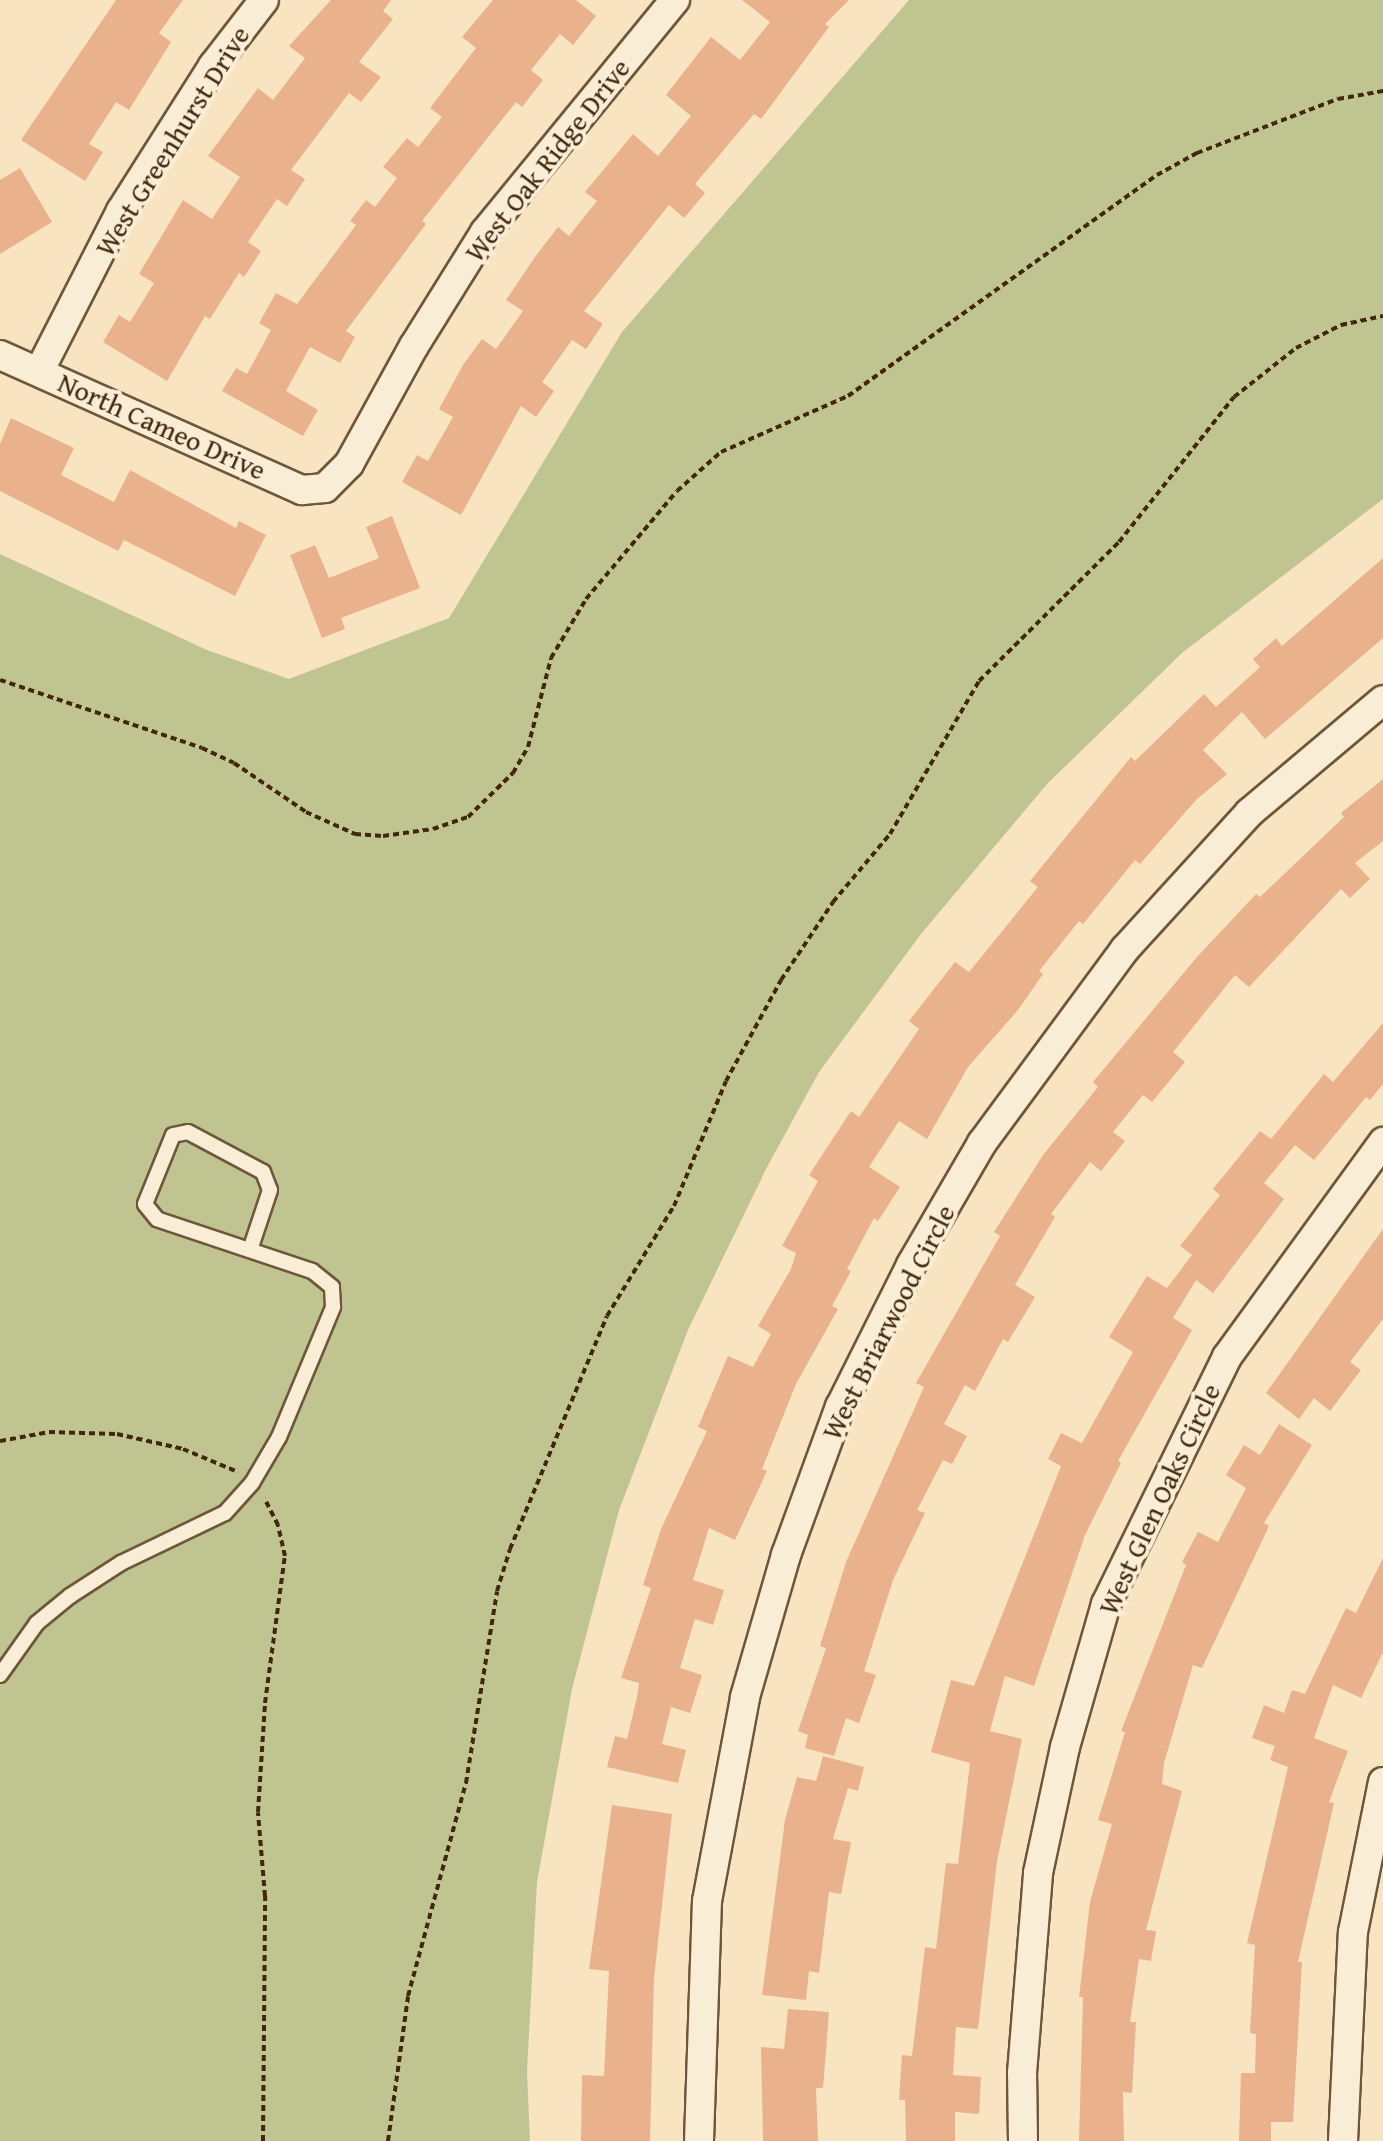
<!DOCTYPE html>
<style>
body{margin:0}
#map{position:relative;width:1383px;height:2141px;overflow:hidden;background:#f8e4c0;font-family:"Gentium Book Plus",serif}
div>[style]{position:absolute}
.green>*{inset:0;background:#bfc491}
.building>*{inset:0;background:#e9b28d}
.path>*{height:4px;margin-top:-2px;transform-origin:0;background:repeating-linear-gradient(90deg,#41270d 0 6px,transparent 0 10px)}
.roads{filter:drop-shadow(2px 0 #6f563a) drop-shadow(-2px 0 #6f563a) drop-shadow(0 2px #6f563a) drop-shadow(0 -2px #6f563a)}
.lane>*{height:14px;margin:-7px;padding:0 7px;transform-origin:7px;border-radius:7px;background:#faedd6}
.street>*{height:28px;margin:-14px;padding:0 14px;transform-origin:14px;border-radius:14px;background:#faedd6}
span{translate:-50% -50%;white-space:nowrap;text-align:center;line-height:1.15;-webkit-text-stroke:8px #faedd6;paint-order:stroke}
.street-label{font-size:28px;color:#41270d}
</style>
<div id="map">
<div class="green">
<div style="clip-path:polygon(909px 0,1383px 0,1383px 499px,1182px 653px,1047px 784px,921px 934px,819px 1072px,766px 1169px,688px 1330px,619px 1510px,572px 1689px,537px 1882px,527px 2072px,530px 2141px,0 2141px,0 554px,207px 650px,289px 679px,449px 618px,622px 332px)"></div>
</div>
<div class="building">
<div style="clip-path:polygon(116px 0,183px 0,159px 33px,171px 42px,129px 110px,116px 102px,89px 144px,103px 152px,85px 181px,21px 140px)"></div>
<div style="clip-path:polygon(331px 0,391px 0,383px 11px,393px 19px,359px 62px,381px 77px,361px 102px,349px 93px,291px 170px,305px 179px,287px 206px,277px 199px,248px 242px,261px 251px,244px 277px,239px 273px,210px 319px,205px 316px,167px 381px,103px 342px,119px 315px,130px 322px,154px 283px,139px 274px,183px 200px,212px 219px,240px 177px,208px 156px,258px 88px,273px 100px,305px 58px,289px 46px)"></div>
<div style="clip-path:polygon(493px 0,576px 0,596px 16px,573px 45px,560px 34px,531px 70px,543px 80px,522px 107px,516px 102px,422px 221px,426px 224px,346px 331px,355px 337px,340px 363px,310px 347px,286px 391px,318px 410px,303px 436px,222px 391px,236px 368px,247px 374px,271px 330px,259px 323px,276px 293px,297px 304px,356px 225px,350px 221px,366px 200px,375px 207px,397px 178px,383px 167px,407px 138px,418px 147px,442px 117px,430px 108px,476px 48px,462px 37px)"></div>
<div style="clip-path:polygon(742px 0,849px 0,825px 24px,829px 27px,761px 119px,754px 114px,695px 184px,705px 193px,684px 218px,669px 205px,584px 311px,603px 324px,586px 349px,572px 340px,542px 382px,554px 391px,536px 417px,521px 406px,461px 515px,402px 482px,417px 455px,428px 461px,453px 417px,439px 409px,463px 365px,482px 339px,496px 349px,523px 311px,506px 300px,535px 257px,558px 227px,569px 236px,597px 201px,585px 192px,633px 134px,658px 156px,691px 116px,666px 95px,711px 37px,740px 60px,770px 22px)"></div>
<div style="clip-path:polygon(20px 168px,52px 222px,0 254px,0 180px)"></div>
<div style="clip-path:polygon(11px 418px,74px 448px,61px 475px,114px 502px,130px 470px,236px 528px,239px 521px,266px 535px,235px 596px,124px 540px,118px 551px,0 491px,0 444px)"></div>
<div style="clip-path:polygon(392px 516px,420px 588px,341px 618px,345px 629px,322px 638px,290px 555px,315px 545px,329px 578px,379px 558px,366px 527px)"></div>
<div style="clip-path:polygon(1383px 558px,1383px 638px,1265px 739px,1242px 712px,1203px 750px,1227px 774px,1196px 800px,1140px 864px,1135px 860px,1083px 924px,1079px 921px,1039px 971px,1043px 974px,1018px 1010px,968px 1067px,927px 1139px,899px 1121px,869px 1167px,900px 1187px,878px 1221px,874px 1218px,847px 1269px,851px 1271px,832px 1306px,838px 1309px,796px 1384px,762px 1469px,767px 1471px,735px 1540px,709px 1528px,693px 1580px,724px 1590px,713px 1625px,695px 1619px,680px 1668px,702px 1675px,690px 1713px,671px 1707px,662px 1744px,686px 1750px,678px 1783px,607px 1767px,615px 1736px,627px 1739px,637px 1697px,639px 1683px,621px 1678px,651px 1588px,643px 1585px,661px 1529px,707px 1431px,698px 1427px,728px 1356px,753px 1367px,771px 1334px,758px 1326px,791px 1269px,796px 1253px,782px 1246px,818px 1181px,809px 1175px,851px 1111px,859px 1117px,919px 1029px,909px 1021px,955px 962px,969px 972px,1038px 887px,1030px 881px,1131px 757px,1135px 761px,1204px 694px,1216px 707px,1260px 667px,1253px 659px,1276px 638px,1282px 646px)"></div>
<div style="clip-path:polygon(1383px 779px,1383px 841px,1355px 863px,1370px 879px,1350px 898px,1341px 889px,1249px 987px,1235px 975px,1173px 1052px,1185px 1062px,1152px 1102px,1143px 1095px,1113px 1132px,1125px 1141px,1101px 1171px,1090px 1162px,1051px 1214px,1055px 1217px,1015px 1285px,1035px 1297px,1008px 1342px,1003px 1339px,975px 1391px,965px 1385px,944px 1424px,967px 1436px,952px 1464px,943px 1460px,917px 1510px,925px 1513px,893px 1580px,864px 1671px,876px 1675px,859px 1723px,846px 1718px,834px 1756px,805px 1748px,808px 1735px,798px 1731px,826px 1648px,820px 1646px,846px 1562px,924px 1387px,916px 1383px,1000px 1236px,994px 1232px,1043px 1155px,1098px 1087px,1093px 1082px,1197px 957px,1256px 894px,1260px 897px,1344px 817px,1341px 813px)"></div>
<div style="clip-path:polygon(1383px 1023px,1383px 1084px,1370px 1100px,1366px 1097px,1314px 1160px,1295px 1145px,1264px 1183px,1284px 1199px,1213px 1293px,1196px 1280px,1173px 1318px,1192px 1330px,1118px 1461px,1121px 1463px,1085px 1535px,1034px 1686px,1005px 1676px,990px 1731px,1022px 1739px,997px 1861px,978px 2029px,956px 2027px,953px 2075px,981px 2077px,979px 2114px,955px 2112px,955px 2141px,906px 2141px,905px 2100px,899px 2100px,902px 2055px,912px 2056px,925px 1947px,936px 1949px,946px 1863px,958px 1864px,970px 1763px,931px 1752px,951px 1680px,974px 1686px,1061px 1466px,1048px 1459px,1061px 1433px,1082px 1443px,1133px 1352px,1109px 1337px,1147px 1276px,1167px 1288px,1192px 1255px,1180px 1246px,1220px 1195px,1213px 1189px,1260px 1131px,1271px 1139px,1324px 1074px,1333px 1082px)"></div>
<div style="clip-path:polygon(1383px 1229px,1383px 1319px,1350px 1362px,1361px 1370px,1330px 1411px,1314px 1398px,1299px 1419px,1266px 1393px)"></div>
<div style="clip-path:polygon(1279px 1424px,1312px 1445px,1264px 1523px,1269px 1526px,1202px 1668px,1193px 1665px,1164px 1763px,1162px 1784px,1182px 1791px,1146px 1930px,1156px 1931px,1151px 1961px,1139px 1959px,1130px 2022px,1136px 2022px,1132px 2093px,1123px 2092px,1124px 2141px,1079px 2141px,1083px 1997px,1079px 1997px,1090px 1902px,1112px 1824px,1098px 1820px,1125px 1732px,1121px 1731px,1186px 1565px,1182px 1562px,1198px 1532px,1218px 1542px,1246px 1488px,1226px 1475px,1244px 1445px,1260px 1455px)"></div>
<div style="clip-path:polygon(1383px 1558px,1383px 1652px,1361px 1698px,1333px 1685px,1314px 1738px,1348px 1751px,1329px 1802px,1334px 1803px,1298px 1962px,1302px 1962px,1293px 2122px,1271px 2122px,1271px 2141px,1239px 2141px,1241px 2073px,1255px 2073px,1256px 2034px,1250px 2033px,1255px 1945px,1247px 1943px,1288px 1767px,1270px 1760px,1275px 1746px,1252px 1738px,1264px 1705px,1284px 1713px,1292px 1690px,1305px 1694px,1346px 1608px,1356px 1613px)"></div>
<div style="clip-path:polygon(823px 1756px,864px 1767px,858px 1791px,848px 1788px,833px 1839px,851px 1842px,841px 1894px,829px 1892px,819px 1973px,809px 1971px,806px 2000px,762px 1995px,785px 1820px,797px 1777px,816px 1781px)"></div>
<div style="clip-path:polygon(612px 1805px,672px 1814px,654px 1978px,650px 2141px,581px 2141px,582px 2075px,604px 2076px,609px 1971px,589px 1969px)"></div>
<div style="clip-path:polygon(788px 2009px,829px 2012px,823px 2088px,816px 2088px,818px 2141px,763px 2141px,761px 2047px,784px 2049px)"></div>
</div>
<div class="path">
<div style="left:0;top:680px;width:213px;rotate:18.6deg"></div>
<div style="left:202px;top:748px;width:35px;rotate:25deg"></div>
<div style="left:234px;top:763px;width:87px;rotate:34.2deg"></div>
<div style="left:306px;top:812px;width:54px;rotate:24.2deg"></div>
<div style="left:355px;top:834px;width:28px;rotate:4deg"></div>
<div style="left:383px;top:836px;width:50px;rotate:-8deg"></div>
<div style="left:433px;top:829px;width:37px;rotate:-19deg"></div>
<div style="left:468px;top:817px;width:63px;rotate:-44.4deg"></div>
<div style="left:513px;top:773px;width:30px;rotate:-60deg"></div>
<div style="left:528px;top:747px;width:92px;rotate:-75.5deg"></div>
<div style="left:551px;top:658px;width:69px;rotate:-59.3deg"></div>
<div style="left:586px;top:599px;width:141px;rotate:-49.9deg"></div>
<div style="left:677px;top:491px;width:59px;rotate:-41.6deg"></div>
<div style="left:721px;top:452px;width:139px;rotate:-23.8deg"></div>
<div style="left:848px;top:396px;width:380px;rotate:-35.6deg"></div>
<div style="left:1157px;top:175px;width:46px;rotate:-28.8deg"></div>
<div style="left:1197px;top:153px;width:151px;rotate:-21deg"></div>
<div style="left:1338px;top:99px;width:46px;rotate:-10.1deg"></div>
<div style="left:0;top:1441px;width:50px;rotate:-10.4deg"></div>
<div style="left:49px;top:1432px;width:68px;rotate:1.7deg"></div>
<div style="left:117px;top:1434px;width:68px;rotate:12.8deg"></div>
<div style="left:183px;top:1449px;width:60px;rotate:22.7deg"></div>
<div style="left:263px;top:2141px;width:245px;rotate:-89.5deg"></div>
<div style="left:265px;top:1896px;width:84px;rotate:-94.8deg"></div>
<div style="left:258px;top:1812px;width:109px;rotate:-86.3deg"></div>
<div style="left:265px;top:1703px;width:148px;rotate:-82.3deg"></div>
<div style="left:285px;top:1556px;width:32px;rotate:-103deg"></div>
<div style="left:278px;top:1525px;width:30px;rotate:-117deg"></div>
<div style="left:388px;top:2141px;width:146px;rotate:-82.1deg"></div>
<div style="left:408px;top:1996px;width:221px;rotate:-74.8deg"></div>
<div style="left:466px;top:1783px;width:194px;rotate:-80.8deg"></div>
<div style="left:497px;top:1591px;width:44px;rotate:-72.8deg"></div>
<div style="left:510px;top:1549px;width:252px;rotate:-67.4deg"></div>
<div style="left:607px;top:1316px;width:129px;rotate:-58.7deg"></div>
<div style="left:674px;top:1206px;width:135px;rotate:-67.4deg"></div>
<div style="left:726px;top:1081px;width:115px;rotate:-61.4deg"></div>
<div style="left:781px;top:980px;width:94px;rotate:-56.3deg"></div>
<div style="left:833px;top:902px;width:89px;rotate:-50deg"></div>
<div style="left:890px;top:834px;width:177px;rotate:-59.8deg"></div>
<div style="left:979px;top:681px;width:197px;rotate:-44.8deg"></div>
<div style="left:1119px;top:542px;width:185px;rotate:-51.6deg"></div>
<div style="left:1234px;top:397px;width:79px;rotate:-38.3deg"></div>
<div style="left:1296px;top:348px;width:51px;rotate:-27.1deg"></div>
<div style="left:1341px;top:325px;width:43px;rotate:-12.1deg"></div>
</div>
<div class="roads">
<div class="lane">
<div style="left:0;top:1675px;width:64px;rotate:-54.6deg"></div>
<div style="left:37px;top:1623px;width:43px;rotate:-39.3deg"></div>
<div style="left:70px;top:1596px;width:61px;rotate:-32.9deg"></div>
<div style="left:121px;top:1563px;width:115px;rotate:-25.7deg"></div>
<div style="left:225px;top:1513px;width:40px;rotate:-48deg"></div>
<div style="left:252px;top:1483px;width:53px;rotate:-59.6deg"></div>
<div style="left:279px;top:1437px;width:141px;rotate:-67.4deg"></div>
<div style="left:333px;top:1307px;width:20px;rotate:-93deg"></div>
<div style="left:332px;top:1287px;width:26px;rotate:-141deg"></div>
<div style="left:312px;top:1271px;width:163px;rotate:-161.5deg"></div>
<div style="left:157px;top:1219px;width:19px;rotate:-129deg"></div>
<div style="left:145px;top:1204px;width:74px;rotate:-67.9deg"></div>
<div style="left:173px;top:1135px;width:15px;rotate:-11deg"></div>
<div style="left:188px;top:1132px;width:85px;rotate:28.1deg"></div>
<div style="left:263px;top:1172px;width:19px;rotate:69deg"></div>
<div style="left:270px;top:1190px;width:63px;rotate:108.4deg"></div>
</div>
<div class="street">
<div style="left:0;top:355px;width:331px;rotate:24.1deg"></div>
<div style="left:302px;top:490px;width:23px;rotate:-5deg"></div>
<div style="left:325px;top:488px;width:34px;rotate:-45deg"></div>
<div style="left:349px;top:464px;width:135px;rotate:-61.2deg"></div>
<div style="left:414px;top:346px;width:134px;rotate:-58.1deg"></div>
<div style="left:485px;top:232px;width:300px;rotate:-50.7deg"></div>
<div style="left:40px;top:370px;width:178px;rotate:-63deg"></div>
<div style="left:121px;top:211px;width:172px;rotate:-57.6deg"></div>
<div style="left:213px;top:66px;width:83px;rotate:-52.3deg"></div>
<div style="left:699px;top:2141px;width:240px;rotate:-88.1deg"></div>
<div style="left:707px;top:1901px;width:208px;rotate:-79.4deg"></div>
<div style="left:745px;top:1697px;width:148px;rotate:-73.9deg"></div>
<div style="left:786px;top:1555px;width:158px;rotate:-70deg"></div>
<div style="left:840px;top:1407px;width:159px;rotate:-63.4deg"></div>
<div style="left:911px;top:1265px;width:141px;rotate:-59.8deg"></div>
<div style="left:982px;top:1143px;width:241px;rotate:-53.6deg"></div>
<div style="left:1125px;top:949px;width:184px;rotate:-47.6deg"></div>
<div style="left:1249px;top:813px;width:175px;rotate:-40.1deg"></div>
<div style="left:1023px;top:2141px;width:68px;rotate:-90.8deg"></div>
<div style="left:1022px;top:2073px;width:201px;rotate:-85.4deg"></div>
<div style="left:1038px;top:1873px;width:129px;rotate:-77.9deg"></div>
<div style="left:1065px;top:1747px;width:149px;rotate:-74deg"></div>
<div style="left:1106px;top:1604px;width:275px;rotate:-63.9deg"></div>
<div style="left:1227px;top:1357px;width:266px;rotate:-54deg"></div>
<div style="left:1343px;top:2141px;width:209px;rotate:-87.3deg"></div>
<div style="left:1353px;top:1932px;width:153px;rotate:-78.7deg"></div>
</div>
</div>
<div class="street-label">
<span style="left:172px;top:141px;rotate:-58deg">West Greenhurst Drive</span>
<span style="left:547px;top:160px;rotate:-52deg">West Oak Ridge Drive</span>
<span style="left:162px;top:426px;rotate:24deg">North Cameo Drive</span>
<span style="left:888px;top:1322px;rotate:-63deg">West Briarwood Circle</span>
<span style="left:1159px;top:1499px;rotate:-65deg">West Glen Oaks Circle</span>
</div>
</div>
